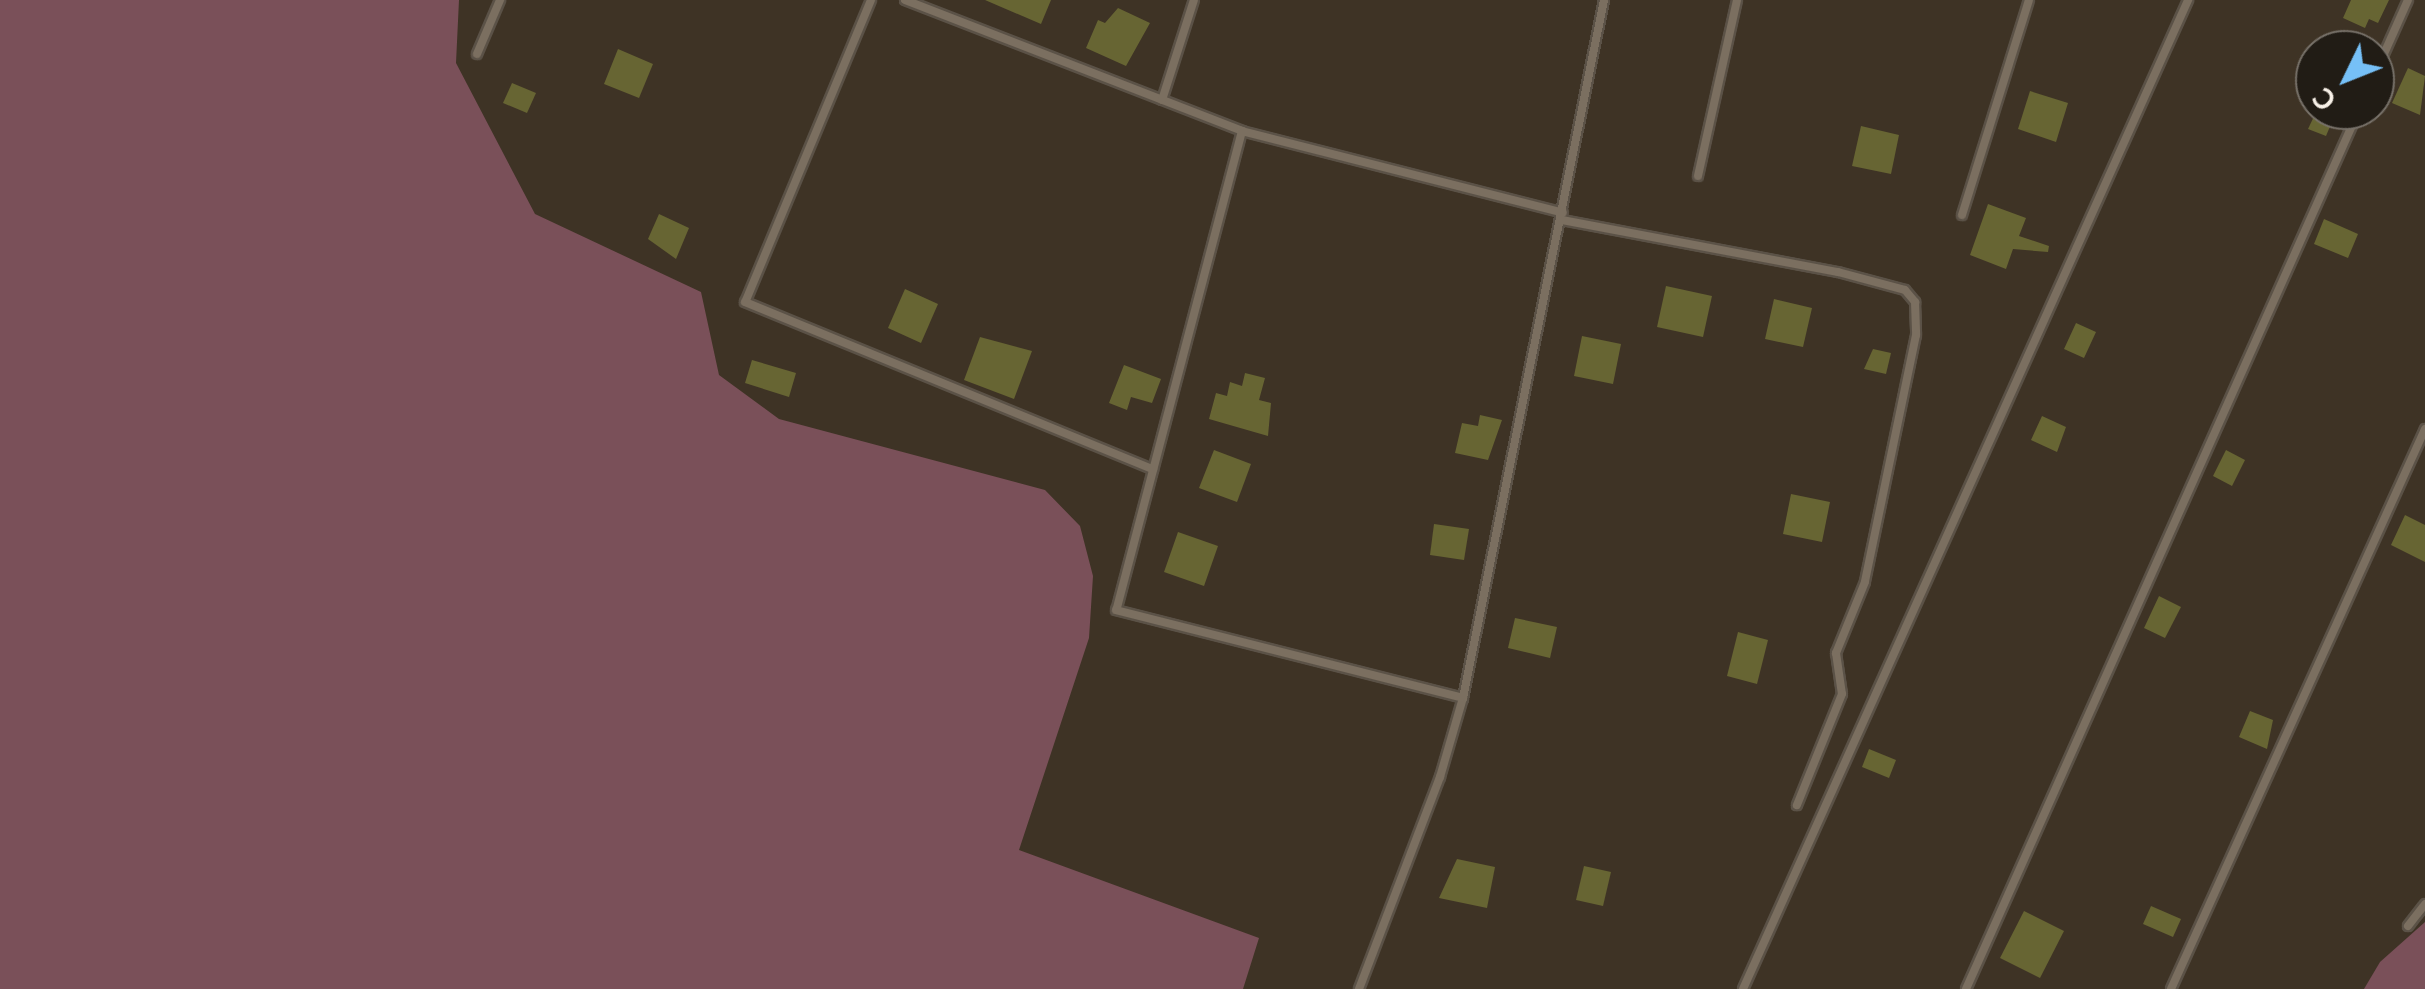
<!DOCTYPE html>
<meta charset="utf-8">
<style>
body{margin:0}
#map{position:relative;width:2425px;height:989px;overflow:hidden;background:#3e3325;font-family:Mulish,sans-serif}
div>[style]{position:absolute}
.green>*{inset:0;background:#7a5059}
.building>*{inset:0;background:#676533}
.roads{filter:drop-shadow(2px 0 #5b5247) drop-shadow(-2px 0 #5b5247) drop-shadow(0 2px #5b5247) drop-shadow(0 -2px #5b5247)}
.service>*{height:8px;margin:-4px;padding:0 4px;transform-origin:4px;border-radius:4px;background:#7b6f60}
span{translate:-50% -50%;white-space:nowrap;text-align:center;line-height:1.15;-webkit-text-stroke:8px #211c15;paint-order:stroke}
.north{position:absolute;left:2295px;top:30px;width:100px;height:100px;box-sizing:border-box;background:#211c15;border:2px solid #777169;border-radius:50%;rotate:227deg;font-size:28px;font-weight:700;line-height:40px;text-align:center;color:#f8f1e8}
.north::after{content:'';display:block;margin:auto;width:35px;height:45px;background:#76c0f7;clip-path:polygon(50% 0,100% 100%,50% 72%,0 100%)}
</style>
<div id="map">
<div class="green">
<div style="clip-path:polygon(0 0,459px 0,456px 63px,535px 214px,701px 292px,719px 375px,779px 419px,1045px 490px,1080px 526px,1093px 576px,1089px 638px,1019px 850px,1259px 938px,1243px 989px,0 989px)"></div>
<div style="clip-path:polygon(2425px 922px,2425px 989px,2364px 989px,2380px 962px)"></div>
</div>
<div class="building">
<div style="clip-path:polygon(985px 0,1051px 0,1041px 24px)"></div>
<div style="clip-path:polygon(2351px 0,2389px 0,2378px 23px,2369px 19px,2365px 28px,2343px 18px)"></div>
<div style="clip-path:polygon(1118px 8px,1150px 23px,1126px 66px,1086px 48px,1098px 20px,1105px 23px)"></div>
<div style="clip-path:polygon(618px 49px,653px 64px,639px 98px,604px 84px)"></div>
<div style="clip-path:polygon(2408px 68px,2425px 76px,2420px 115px,2392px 103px)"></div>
<div style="clip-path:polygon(512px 83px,536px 93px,527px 113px,503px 103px)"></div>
<div style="clip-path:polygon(2030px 91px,2068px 103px,2056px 142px,2018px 129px)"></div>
<div style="clip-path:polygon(2317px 110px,2334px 117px,2326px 136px,2308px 129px)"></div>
<div style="clip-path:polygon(1861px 126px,1899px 135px,1891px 174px,1852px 166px)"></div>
<div style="clip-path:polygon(1988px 204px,2026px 218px,2019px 236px,2049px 246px,2048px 252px,2013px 249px,2006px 269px,1970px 255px)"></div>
<div style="clip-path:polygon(659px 214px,689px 228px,676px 259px,648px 239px)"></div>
<div style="clip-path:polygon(2324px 219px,2358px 234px,2348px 258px,2314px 244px)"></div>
<div style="clip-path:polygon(1666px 286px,1712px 296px,1703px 337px,1657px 327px)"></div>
<div style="clip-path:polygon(905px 289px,938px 304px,921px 343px,888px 328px)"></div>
<div style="clip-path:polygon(1774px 299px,1812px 308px,1803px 347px,1765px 339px)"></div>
<div style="clip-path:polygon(2076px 323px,2096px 332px,2084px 358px,2064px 349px)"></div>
<div style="clip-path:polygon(1582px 336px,1621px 344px,1613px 384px,1574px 376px)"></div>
<div style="clip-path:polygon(980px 337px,1032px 351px,1014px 399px,964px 380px)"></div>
<div style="clip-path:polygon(1873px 349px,1891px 353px,1886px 374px,1864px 369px)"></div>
<div style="clip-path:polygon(752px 360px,796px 373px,789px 397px,745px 383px)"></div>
<div style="clip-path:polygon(1124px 365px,1161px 379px,1152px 403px,1131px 397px,1127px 410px,1109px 403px)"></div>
<div style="clip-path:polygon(1245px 373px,1265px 378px,1259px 400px,1271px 403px,1268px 436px,1209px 419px,1216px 393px,1227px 396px,1230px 382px,1242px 386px)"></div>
<div style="clip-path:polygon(1480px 415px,1502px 420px,1488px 460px,1455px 453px,1462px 423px,1478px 426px)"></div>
<div style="clip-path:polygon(2042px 416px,2066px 427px,2057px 452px,2031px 440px)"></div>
<div style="clip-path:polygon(1214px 450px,1251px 464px,1237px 502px,1199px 488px)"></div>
<div style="clip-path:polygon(2226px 450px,2245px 460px,2232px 486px,2213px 476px)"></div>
<div style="clip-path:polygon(1791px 494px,1830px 502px,1822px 542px,1783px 534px)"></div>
<div style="clip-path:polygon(2405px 515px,2425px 525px,2425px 562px,2391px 545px)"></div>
<div style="clip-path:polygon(1434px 524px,1469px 529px,1464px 560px,1430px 555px)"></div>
<div style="clip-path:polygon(1178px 532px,1218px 546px,1204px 586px,1164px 572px)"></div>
<div style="clip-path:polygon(2159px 596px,2181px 607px,2165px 638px,2144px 628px)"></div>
<div style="clip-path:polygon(1515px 618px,1557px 627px,1550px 658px,1508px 648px)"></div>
<div style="clip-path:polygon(1738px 632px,1768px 640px,1757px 684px,1727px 676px)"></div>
<div style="clip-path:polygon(2250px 711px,2273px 720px,2267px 749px,2239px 737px)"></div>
<div style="clip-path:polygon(1869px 749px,1896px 760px,1889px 778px,1862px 767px)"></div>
<div style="clip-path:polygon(1457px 859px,1495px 867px,1487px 908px,1439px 898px)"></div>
<div style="clip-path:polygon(1584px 866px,1611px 872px,1603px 906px,1576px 900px)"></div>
<div style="clip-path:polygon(2151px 906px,2181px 919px,2173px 937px,2143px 924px)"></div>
<div style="clip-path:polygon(2024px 911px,2064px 931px,2040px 978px,2000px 958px)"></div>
</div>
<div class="roads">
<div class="service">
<div style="left:871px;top:0;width:327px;rotate:112.6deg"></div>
<div style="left:745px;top:302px;width:441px;rotate:22.3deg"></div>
<div style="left:905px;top:0;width:362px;rotate:21.2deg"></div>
<div style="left:1242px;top:131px;width:331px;rotate:14.3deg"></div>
<div style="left:477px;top:54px;width:59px;rotate:-66.9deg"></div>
<div style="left:2375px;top:74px;width:81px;rotate:-66deg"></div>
<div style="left:1162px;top:100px;width:105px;rotate:-72.3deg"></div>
<div style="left:1242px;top:131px;width:495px;rotate:104.7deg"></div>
<div style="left:1116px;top:610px;width:358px;rotate:14.2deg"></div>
<div style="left:1698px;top:176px;width:180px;rotate:-77.5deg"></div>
<div style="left:1962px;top:215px;width:225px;rotate:-72.7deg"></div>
<div style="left:1562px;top:220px;width:281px;rotate:10.7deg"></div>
<div style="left:1838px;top:272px;width:69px;rotate:15deg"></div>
<div style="left:1905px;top:290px;width:16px;rotate:50deg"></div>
<div style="left:1915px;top:302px;width:33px;rotate:88deg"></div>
<div style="left:1916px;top:335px;width:252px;rotate:101.7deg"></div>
<div style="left:1865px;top:582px;width:77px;rotate:112.2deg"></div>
<div style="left:1836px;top:653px;width:41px;rotate:81.7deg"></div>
<div style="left:1842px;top:694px;width:120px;rotate:112.1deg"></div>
<div style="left:2408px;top:926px;width:28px;rotate:-52deg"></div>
<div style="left:1359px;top:989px;width:227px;rotate:-69.1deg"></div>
<div style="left:1440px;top:777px;width:82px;rotate:-73.8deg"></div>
<div style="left:1463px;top:698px;width:712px;rotate:-78.58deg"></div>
<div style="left:1743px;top:989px;width:1085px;rotate:-65.77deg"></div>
<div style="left:1966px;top:989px;width:963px;rotate:-65.91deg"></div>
<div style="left:2171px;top:989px;width:615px;rotate:-65.6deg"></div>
</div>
</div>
<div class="north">С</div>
</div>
